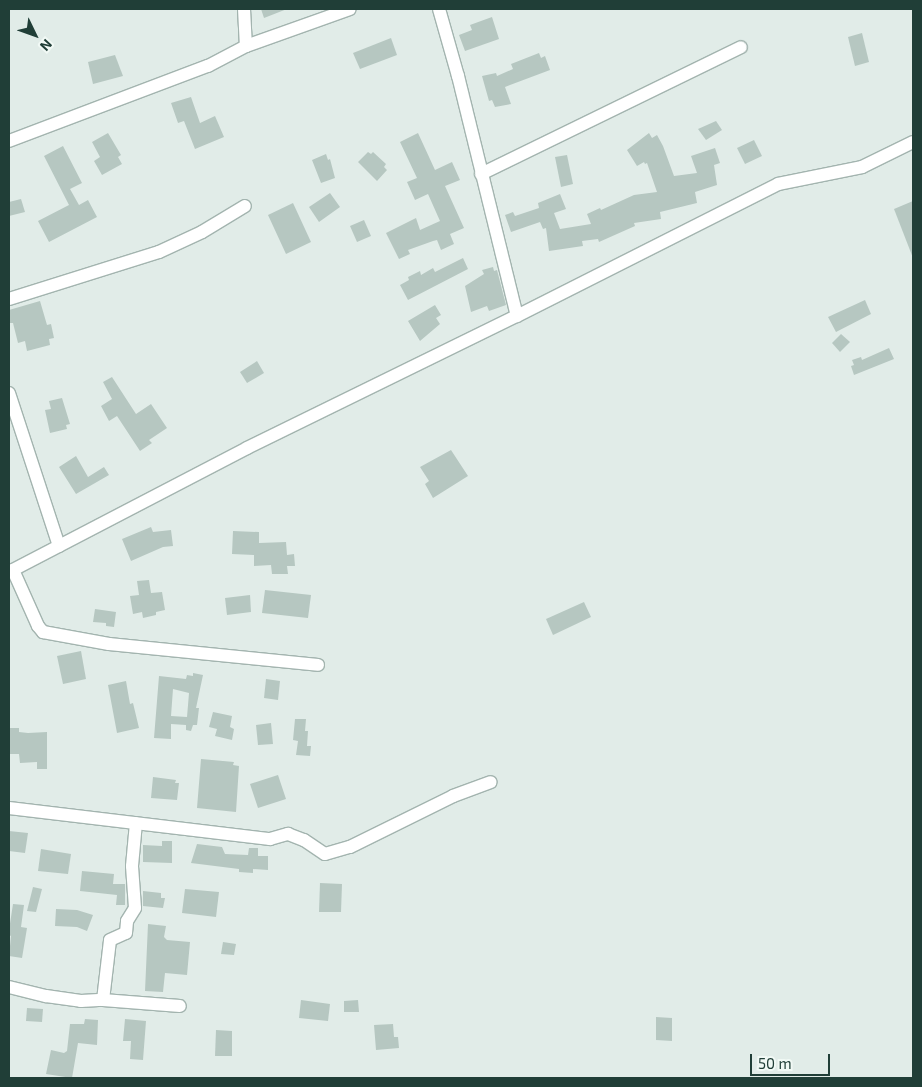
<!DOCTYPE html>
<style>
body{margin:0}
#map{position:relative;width:922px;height:1087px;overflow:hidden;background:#e1ece8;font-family:"Exo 2",sans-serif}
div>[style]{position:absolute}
.building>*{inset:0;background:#b6c7c1}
.roads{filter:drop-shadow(1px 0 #a3b4af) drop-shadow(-1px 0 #a3b4af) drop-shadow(0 1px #a3b4af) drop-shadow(0 -1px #a3b4af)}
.minor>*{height:12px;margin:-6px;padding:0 6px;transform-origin:6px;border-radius:6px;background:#fff}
span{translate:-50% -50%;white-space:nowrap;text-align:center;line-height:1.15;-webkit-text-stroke:4px #f1f9f5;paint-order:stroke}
.frame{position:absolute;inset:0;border:10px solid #203e37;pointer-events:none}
.north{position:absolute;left:10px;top:10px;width:50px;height:50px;-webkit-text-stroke:4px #f1f9f5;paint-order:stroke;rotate:132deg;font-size:14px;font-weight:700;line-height:20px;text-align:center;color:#203e37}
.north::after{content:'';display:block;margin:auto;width:18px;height:22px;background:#203e37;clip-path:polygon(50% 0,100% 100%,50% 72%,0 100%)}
.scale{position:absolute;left:750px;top:1054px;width:80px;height:22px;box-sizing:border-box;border:2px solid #203e37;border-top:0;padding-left:6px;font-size:15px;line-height:18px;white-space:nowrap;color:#203e37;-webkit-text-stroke:4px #f1f9f5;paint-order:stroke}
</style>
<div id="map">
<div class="building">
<div style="clip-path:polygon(261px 9px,287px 9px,264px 18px)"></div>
<div style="clip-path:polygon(492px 17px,499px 39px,465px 51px,459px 35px,472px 30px,470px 25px)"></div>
<div style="clip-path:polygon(862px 33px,869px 62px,855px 66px,848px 37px)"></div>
<div style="clip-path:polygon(391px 38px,397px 55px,360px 69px,353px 53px)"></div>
<div style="clip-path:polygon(539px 53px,541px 58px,545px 56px,550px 70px,505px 87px,511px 104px,495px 107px,492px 100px,489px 101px,482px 76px,496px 73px,497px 76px,513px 69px,511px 64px)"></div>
<div style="clip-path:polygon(115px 55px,123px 76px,93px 84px,88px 62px)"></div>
<div style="clip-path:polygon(191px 97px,200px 123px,215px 116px,224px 137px,195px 149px,184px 121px,178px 123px,171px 103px)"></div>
<div style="clip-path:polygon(716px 121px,722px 130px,706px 140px,698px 129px)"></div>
<div style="clip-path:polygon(108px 133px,121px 155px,118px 157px,122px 164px,102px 175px,94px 161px,100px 157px,92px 142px)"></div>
<div style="clip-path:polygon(418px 133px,435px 170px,452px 162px,460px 180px,445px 186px,464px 228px,450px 234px,454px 244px,441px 250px,437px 240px,433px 241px,408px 250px,410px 254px,399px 259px,386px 233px,416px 218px,420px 230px,440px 221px,428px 194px,415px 200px,407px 182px,417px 178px,400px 142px)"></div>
<div style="clip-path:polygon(649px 133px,652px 138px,657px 135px,663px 146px,674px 176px,697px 173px,691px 156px,715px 148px,720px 163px,714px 165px,717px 185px,695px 192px,697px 203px,660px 212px,661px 219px,634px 223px,635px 226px,599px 242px,598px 239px,582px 241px,583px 246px,549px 251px,546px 228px,543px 229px,540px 222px,511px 232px,505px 215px,513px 212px,515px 216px,539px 208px,538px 203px,560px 194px,566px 209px,554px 213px,560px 229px,591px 224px,587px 214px,600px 208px,601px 210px,634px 195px,657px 192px,647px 163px,645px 164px,644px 162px,637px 166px,627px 150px)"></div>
<div style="clip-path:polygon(754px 140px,762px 156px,745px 164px,737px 148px)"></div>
<div style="clip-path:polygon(63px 146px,82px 183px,70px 189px,79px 205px,88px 200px,97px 217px,49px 242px,38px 221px,69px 205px,44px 156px)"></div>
<div style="clip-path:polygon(368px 152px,371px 154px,373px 152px,386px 164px,384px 167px,387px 170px,377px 181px,358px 162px)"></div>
<div style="clip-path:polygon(326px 154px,328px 160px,330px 159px,335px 178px,321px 183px,312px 160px)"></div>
<div style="clip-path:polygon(567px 155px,573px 184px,561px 187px,555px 157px)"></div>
<div style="clip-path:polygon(330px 193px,340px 207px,319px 222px,309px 207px)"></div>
<div style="clip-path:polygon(21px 199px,25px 212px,9px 216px,9px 202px)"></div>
<div style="clip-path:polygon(913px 201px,913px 258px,894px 209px)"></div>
<div style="clip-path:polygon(293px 203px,311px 242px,286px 254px,268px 215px)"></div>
<div style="clip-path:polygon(364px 220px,371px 236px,357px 242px,350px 226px)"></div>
<div style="clip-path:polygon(463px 258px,468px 269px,408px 300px,400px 285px,409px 280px,408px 277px,420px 271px,421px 275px,433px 268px,435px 272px)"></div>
<div style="clip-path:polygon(493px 267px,494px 271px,497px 270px,506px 305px,489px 311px,487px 306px,471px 312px,465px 286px,484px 274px,482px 270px)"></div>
<div style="clip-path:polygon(865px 300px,871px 314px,836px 332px,828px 317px)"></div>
<div style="clip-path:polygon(40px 301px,47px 325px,51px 324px,54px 338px,49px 339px,50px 345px,27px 351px,25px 341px,18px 343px,13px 323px,10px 323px,9px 310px)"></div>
<div style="clip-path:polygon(435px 305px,441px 315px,436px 318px,440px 324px,420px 341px,408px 321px)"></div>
<div style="clip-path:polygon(841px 334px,850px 342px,840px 352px,832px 343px)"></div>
<div style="clip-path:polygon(889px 348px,894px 359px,854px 375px,851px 366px,854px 365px,852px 360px,861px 357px,862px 360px)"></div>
<div style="clip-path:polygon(257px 361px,264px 373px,247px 383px,240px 372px)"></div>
<div style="clip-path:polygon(112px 377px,136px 414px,151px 404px,167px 428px,149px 440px,152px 443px,140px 451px,117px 416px,109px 421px,101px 406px,112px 399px,103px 382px)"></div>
<div style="clip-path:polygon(62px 398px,70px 424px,66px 425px,67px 429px,50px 433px,45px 410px,51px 409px,49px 401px)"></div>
<div style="clip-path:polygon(451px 450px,468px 476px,433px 498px,425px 484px,429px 481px,420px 467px)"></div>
<div style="clip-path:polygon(76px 456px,88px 477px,104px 467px,109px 475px,76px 494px,59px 467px)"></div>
<div style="clip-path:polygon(151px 527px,153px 532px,171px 530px,173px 546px,163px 547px,131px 561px,122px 539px)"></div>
<div style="clip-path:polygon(233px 531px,259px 532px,259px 543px,286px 542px,287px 555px,294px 554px,295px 566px,287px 566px,288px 574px,272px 574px,271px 565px,254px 566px,254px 555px,232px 554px)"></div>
<div style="clip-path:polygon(149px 580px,151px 593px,162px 592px,165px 610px,156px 612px,156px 615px,143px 618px,142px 612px,133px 614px,130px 596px,139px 595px,137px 581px)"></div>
<div style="clip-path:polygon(265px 590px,311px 595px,308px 618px,262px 613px)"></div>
<div style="clip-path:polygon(250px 595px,251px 612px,227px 615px,225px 598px)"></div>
<div style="clip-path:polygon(584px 602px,591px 617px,553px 635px,546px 619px)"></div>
<div style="clip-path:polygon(95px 609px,116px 612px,114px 627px,106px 626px,106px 623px,93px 622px)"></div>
<div style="clip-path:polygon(81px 651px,86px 679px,63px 684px,57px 656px)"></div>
<div style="clip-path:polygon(evenodd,193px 673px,203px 675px,196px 708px,199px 708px,197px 725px,193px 725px,191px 731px,186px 730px,186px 725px,171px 724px,171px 739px,154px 738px,159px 676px,186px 679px,187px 675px,193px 676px,193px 673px,173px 689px,189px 693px,187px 717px,171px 716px,173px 689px)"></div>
<div style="clip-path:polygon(266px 679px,280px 681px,278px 700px,264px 698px)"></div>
<div style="clip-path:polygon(126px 681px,130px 704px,133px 703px,139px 728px,117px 733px,108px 685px)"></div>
<div style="clip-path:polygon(213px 712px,232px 716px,230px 727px,234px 729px,232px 740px,215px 736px,217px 729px,209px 727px)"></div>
<div style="clip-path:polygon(295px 719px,306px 719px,305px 731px,308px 731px,307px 746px,311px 746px,310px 756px,296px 755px,298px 741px,293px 740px)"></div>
<div style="clip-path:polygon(271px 723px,273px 744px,258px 745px,256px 725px)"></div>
<div style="clip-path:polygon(9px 728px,19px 728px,19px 732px,28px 733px,47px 732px,47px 769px,37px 769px,37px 762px,20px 763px,19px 754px,9px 754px)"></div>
<div style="clip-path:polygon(201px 759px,234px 762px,233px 765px,239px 766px,236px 812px,197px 808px)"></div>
<div style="clip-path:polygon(278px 775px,286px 799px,258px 808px,250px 784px)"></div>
<div style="clip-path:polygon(153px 777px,176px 780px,175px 783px,179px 783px,177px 800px,151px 798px)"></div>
<div style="clip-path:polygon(9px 831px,28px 833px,25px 853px,9px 851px)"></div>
<div style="clip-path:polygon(162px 841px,172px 841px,172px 863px,143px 862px,143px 845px,162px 846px)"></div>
<div style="clip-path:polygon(197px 844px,222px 847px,225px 854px,248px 855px,249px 848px,258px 848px,258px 856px,268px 856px,268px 870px,253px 869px,253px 873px,239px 872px,239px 869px,191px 863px)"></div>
<div style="clip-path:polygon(41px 849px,71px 854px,68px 874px,38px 871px)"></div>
<div style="clip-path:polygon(82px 871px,114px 874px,113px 884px,125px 884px,125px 905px,116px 905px,117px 895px,80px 891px)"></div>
<div style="clip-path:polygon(320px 883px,342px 884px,341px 912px,319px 912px)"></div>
<div style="clip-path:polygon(33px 887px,42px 889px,36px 912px,27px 911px)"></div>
<div style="clip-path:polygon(185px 889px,219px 892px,216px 917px,182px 913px)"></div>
<div style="clip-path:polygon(143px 891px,161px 893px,161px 898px,165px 898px,163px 908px,143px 906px)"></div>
<div style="clip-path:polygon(13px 904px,24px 905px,21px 927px,27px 928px,22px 958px,9px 956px,11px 936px,9px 935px,9px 930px)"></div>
<div style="clip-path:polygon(56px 909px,77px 910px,93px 915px,87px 931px,77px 927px,55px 926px)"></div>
<div style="clip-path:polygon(148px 924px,166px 926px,164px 937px,167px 940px,190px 942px,187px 975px,165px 973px,163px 992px,145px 991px)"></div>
<div style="clip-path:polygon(223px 942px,236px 944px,234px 955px,221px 954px)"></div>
<div style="clip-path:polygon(301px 1000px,330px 1004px,328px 1021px,299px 1018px)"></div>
<div style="clip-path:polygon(358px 1000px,359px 1012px,344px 1012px,344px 1001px)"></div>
<div style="clip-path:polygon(27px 1008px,43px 1009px,42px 1022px,26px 1021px)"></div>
<div style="clip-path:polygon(656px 1017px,672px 1018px,672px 1041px,656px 1040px)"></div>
<div style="clip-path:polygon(85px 1019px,98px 1020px,97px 1045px,78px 1043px,72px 1078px,46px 1074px,51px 1050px,64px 1053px,67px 1051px,70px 1024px,84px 1024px)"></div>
<div style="clip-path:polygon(125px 1019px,146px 1021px,143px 1060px,130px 1059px,131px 1041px,123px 1041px)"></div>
<div style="clip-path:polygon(393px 1024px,394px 1037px,398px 1037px,399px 1048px,376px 1050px,374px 1025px)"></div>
<div style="clip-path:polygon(216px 1030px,232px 1031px,232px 1056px,215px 1056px)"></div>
</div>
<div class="roads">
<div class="minor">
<div style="left:244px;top:9px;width:37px;rotate:87deg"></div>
<div style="left:246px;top:46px;width:110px;rotate:-19.6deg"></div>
<div style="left:439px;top:9px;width:70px;rotate:74.2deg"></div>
<div style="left:458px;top:76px;width:247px;rotate:76.2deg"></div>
<div style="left:9px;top:141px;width:213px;rotate:-20.7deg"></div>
<div style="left:208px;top:66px;width:43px;rotate:-27.8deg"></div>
<div style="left:481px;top:174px;width:289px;rotate:-26deg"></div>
<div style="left:9px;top:299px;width:157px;rotate:-17.4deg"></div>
<div style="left:159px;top:252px;width:47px;rotate:-24.9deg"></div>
<div style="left:202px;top:232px;width:50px;rotate:-31.2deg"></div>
<div style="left:9px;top:393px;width:161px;rotate:71.9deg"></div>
<div style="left:13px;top:570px;width:61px;rotate:65.9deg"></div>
<div style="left:38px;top:626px;width:8px;rotate:50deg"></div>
<div style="left:43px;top:632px;width:67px;rotate:10.3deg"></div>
<div style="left:109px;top:644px;width:210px;rotate:5.7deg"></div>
<div style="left:9px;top:572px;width:268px;rotate:-27.5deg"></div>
<div style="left:247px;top:448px;width:301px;rotate:-26.1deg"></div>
<div style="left:517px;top:316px;width:292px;rotate:-26.8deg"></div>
<div style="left:778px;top:184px;width:86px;rotate:-11.4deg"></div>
<div style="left:862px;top:167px;width:57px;rotate:-26.1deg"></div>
<div style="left:9px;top:808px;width:263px;rotate:6.8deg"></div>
<div style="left:270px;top:839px;width:19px;rotate:-16deg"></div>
<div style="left:288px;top:834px;width:17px;rotate:21deg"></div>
<div style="left:304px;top:840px;width:25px;rotate:34deg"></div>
<div style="left:325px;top:854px;width:26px;rotate:-16deg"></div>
<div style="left:350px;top:847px;width:115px;rotate:-26.3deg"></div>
<div style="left:453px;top:796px;width:40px;rotate:-20.2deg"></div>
<div style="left:9px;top:987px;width:38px;rotate:14deg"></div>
<div style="left:46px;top:996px;width:35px;rotate:8deg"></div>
<div style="left:81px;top:1001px;width:22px;rotate:-3deg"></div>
<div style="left:103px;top:1000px;width:77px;rotate:4.5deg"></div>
<div style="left:103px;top:1000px;width:60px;rotate:-83.3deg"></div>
<div style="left:110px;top:940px;width:17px;rotate:-24deg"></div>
<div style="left:126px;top:933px;width:12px;rotate:-85deg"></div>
<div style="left:127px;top:921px;width:15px;rotate:-58deg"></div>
<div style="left:135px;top:908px;width:42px;rotate:-94.1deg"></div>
<div style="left:132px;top:866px;width:43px;rotate:-84.7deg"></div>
</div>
</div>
<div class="frame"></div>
<div class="north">N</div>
<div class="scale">50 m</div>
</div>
